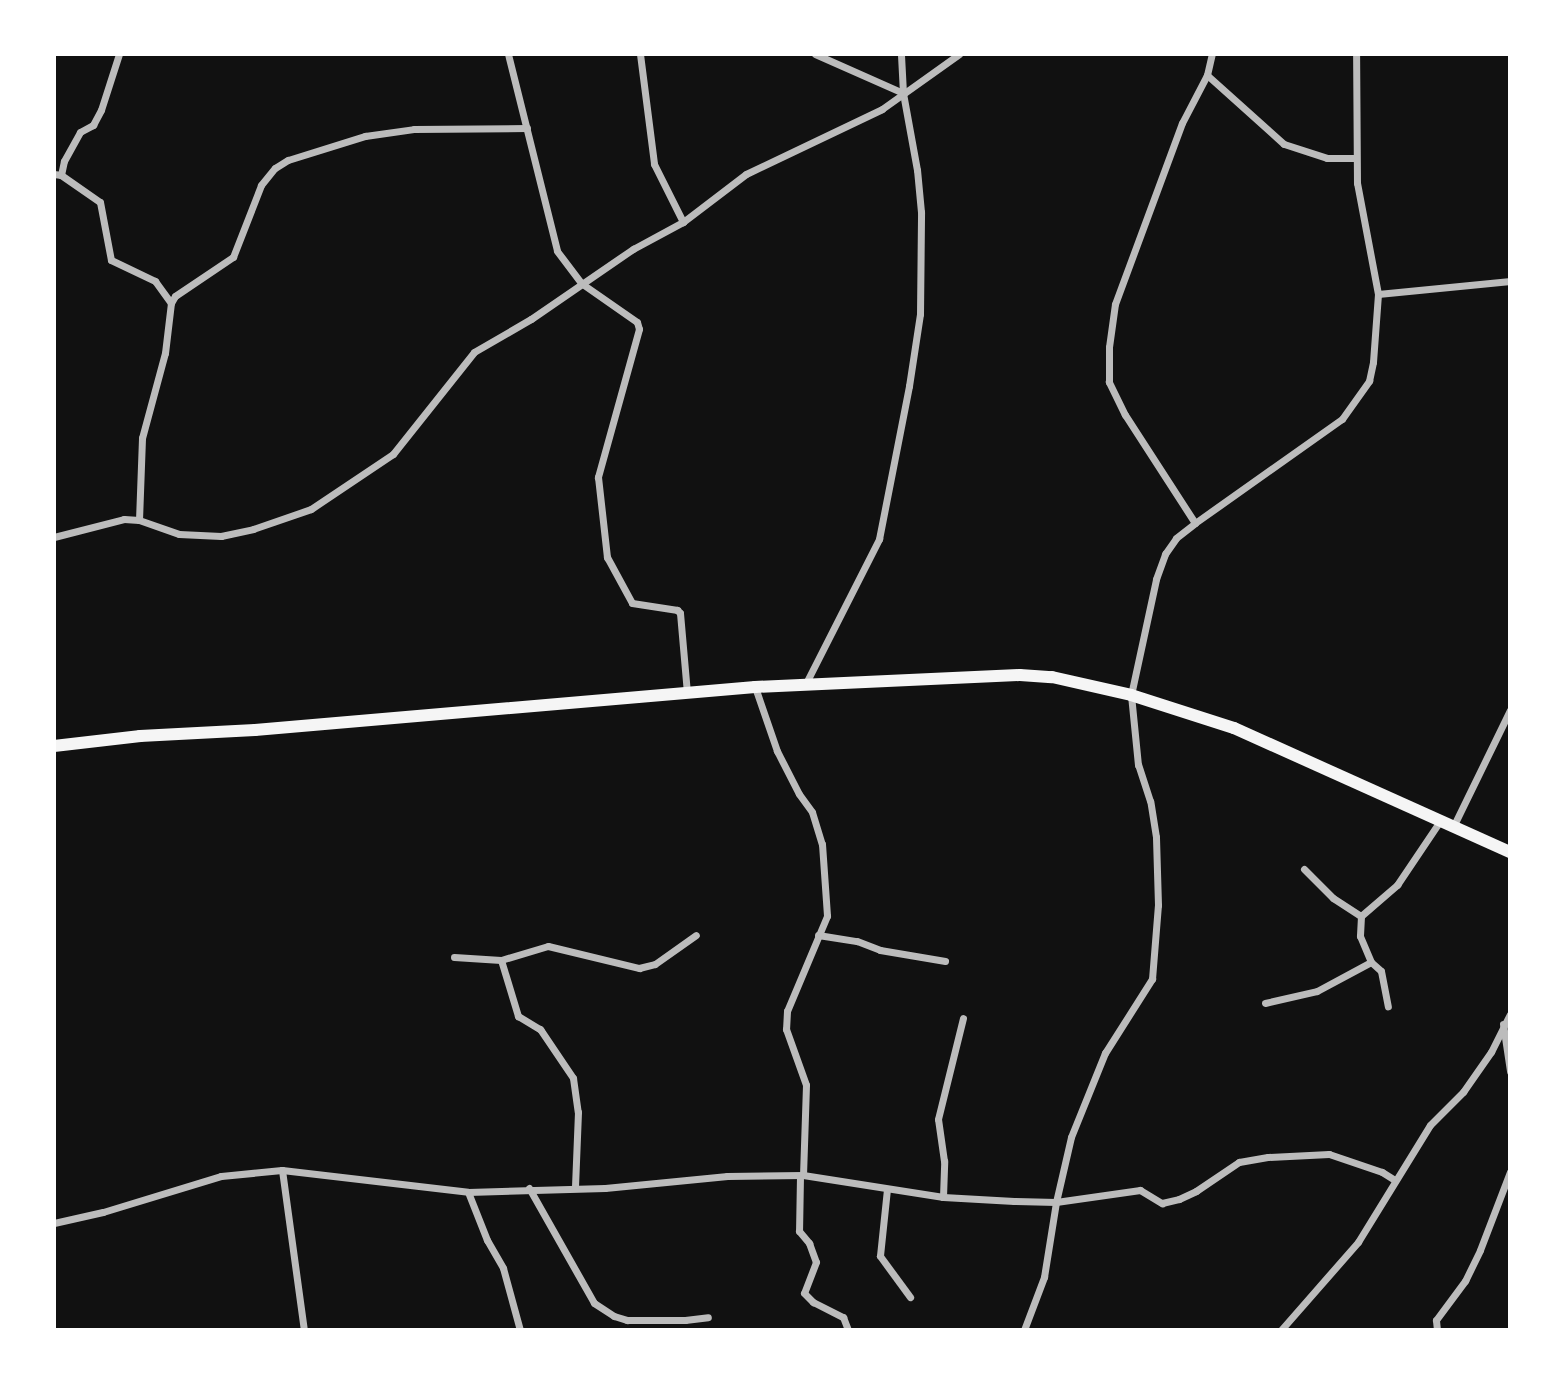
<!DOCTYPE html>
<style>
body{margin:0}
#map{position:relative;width:1564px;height:1384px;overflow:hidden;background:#111;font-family:Merriweather,serif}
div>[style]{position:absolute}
.minor>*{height:7px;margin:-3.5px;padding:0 3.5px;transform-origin:3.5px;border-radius:3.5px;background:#bcbcbc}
.primary>*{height:12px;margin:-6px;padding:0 6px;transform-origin:6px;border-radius:6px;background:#f5f5f5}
span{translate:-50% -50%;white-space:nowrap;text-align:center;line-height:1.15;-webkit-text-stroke:5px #fff;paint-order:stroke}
.frame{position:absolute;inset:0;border:56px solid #fff;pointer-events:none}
</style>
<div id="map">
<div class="minor">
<div style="left:508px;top:54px;width:203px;rotate:76deg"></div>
<div style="left:557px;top:251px;width:40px;rotate:53deg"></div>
<div style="left:581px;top:283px;width:68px;rotate:34.9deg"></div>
<div style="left:637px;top:322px;width:7px;rotate:74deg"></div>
<div style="left:639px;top:329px;width:154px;rotate:105.5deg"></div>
<div style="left:598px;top:477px;width:81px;rotate:83.6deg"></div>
<div style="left:607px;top:557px;width:52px;rotate:61.5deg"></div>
<div style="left:632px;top:603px;width:46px;rotate:8.8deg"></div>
<div style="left:677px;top:610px;width:4px;rotate:45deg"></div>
<div style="left:680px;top:613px;width:80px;rotate:85deg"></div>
<div style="left:640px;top:54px;width:111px;rotate:82.7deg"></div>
<div style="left:654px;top:164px;width:65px;rotate:63.4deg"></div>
<div style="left:815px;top:54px;width:96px;rotate:23.9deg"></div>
<div style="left:1207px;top:75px;width:103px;rotate:41.9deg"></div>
<div style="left:1284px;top:144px;width:45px;rotate:18deg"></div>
<div style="left:1327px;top:158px;width:28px"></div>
<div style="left:54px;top:174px;width:7px;rotate:8deg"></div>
<div style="left:61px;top:175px;width:47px;rotate:34.7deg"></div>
<div style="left:100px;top:202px;width:59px;rotate:79.3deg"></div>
<div style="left:111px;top:260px;width:49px;rotate:25.5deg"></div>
<div style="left:155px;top:281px;width:27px;rotate:54deg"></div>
<div style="left:61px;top:175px;width:14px;rotate:-78deg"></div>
<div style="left:64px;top:161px;width:33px;rotate:-61deg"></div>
<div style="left:80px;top:132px;width:15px;rotate:-28deg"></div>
<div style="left:93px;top:125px;width:17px;rotate:-62deg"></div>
<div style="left:101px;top:110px;width:59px;rotate:-72.2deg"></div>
<div style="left:1378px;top:294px;width:133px;rotate:-5.6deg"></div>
<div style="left:139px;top:520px;width:82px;rotate:-87.9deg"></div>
<div style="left:142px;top:438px;width:88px;rotate:-74.9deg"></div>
<div style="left:165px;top:353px;width:50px;rotate:-83.2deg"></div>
<div style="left:171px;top:303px;width:8px;rotate:-60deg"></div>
<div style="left:175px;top:296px;width:70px;rotate:-33.9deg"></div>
<div style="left:233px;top:257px;width:77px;rotate:-68.7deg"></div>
<div style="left:261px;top:185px;width:22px;rotate:-51deg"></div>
<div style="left:275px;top:168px;width:15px;rotate:-32deg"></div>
<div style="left:288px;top:160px;width:81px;rotate:-17.3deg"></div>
<div style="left:365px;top:136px;width:49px;rotate:-8.1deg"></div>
<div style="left:414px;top:129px;width:113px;rotate:-0.5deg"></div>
<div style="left:1195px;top:523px;width:129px;rotate:-122.9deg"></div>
<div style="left:1125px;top:415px;width:37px;rotate:-116deg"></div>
<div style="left:1109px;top:382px;width:35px;rotate:-90deg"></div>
<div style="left:1109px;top:347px;width:43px;rotate:-82.1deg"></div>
<div style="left:1115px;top:304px;width:193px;rotate:-69.7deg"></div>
<div style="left:1182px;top:123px;width:54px;rotate:-62.5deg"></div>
<div style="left:1207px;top:75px;width:22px;rotate:-77deg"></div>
<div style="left:54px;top:537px;width:72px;rotate:-14.4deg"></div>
<div style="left:124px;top:519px;width:15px;rotate:4deg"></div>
<div style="left:139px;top:520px;width:42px;rotate:19.3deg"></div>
<div style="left:179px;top:534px;width:42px;rotate:2.7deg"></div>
<div style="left:221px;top:536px;width:33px;rotate:-12deg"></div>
<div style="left:253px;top:529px;width:61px;rotate:-19deg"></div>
<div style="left:311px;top:509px;width:99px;rotate:-33.9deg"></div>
<div style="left:393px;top:454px;width:130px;rotate:-51.5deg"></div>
<div style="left:474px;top:352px;width:66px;rotate:-30.1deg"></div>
<div style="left:531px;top:319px;width:124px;rotate:-34.5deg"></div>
<div style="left:633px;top:249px;width:57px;rotate:-28.4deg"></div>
<div style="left:683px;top:222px;width:79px;rotate:-37.3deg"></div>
<div style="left:746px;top:174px;width:151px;rotate:-25.5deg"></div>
<div style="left:882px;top:109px;width:95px;rotate:-35.5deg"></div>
<div style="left:805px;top:685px;width:164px;rotate:-63.1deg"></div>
<div style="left:879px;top:539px;width:156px;rotate:-78.9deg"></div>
<div style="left:909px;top:386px;width:73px;rotate:-81.3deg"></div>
<div style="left:920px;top:314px;width:102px;rotate:-89.4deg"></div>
<div style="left:921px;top:212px;width:42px;rotate:-95.4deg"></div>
<div style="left:917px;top:170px;width:78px;rotate:-100.3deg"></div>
<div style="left:903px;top:93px;width:39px;rotate:-93deg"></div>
<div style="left:755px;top:687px;width:68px;rotate:71deg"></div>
<div style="left:777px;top:751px;width:48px;rotate:62.9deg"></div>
<div style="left:799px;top:794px;width:22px;rotate:54deg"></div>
<div style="left:812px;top:812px;width:34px;rotate:73deg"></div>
<div style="left:822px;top:844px;width:72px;rotate:86deg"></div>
<div style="left:827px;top:916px;width:103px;rotate:112.8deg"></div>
<div style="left:787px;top:1011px;width:18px;rotate:93deg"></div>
<div style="left:786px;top:1029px;width:59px;rotate:70.3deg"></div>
<div style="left:806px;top:1085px;width:90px;rotate:91.9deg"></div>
<div style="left:1453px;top:827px;width:130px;rotate:-64deg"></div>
<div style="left:1304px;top:869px;width:41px;rotate:45deg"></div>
<div style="left:1333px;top:898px;width:33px;rotate:33deg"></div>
<div style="left:1361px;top:916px;width:48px;rotate:-40.7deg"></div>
<div style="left:1397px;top:885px;width:77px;rotate:-56.1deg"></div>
<div style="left:1361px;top:916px;width:20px;rotate:93deg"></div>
<div style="left:1360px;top:936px;width:28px;rotate:67deg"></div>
<div style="left:1371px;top:962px;width:13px;rotate:42deg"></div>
<div style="left:1381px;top:971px;width:36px;rotate:79deg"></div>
<div style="left:818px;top:935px;width:39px;rotate:9deg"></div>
<div style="left:857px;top:941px;width:25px;rotate:21deg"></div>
<div style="left:880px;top:950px;width:66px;rotate:9.6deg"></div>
<div style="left:454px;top:957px;width:47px;rotate:3.7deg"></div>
<div style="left:501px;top:960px;width:49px;rotate:-16.6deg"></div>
<div style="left:548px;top:946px;width:94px;rotate:13.6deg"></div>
<div style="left:639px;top:968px;width:16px;rotate:-14deg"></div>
<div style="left:655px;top:964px;width:50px;rotate:-35.3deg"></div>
<div style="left:501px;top:960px;width:59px;rotate:73.1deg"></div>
<div style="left:518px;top:1016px;width:26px;rotate:31deg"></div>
<div style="left:540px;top:1029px;width:59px;rotate:56deg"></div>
<div style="left:573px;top:1078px;width:34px;rotate:82deg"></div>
<div style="left:578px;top:1112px;width:76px;rotate:92.3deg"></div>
<div style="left:1265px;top:1003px;width:53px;rotate:-13deg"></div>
<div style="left:1317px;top:991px;width:61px;rotate:-28.2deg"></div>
<div style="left:1503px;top:1024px;width:48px;rotate:81.5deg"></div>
<div style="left:282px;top:1170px;width:162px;rotate:82.2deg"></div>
<div style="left:800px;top:1176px;width:55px;rotate:91deg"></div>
<div style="left:799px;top:1231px;width:16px;rotate:50deg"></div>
<div style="left:809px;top:1243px;width:20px;rotate:70deg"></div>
<div style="left:816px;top:1262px;width:33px;rotate:111deg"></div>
<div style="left:804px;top:1293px;width:13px;rotate:45deg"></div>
<div style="left:813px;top:1302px;width:34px;rotate:27deg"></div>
<div style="left:843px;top:1317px;width:14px;rotate:69deg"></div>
<div style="left:529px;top:1188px;width:132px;rotate:60.5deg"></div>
<div style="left:594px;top:1303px;width:24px;rotate:33deg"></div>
<div style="left:614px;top:1316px;width:14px;rotate:17deg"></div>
<div style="left:627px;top:1320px;width:58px"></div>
<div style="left:685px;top:1320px;width:23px;rotate:-7deg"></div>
<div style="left:887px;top:1189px;width:67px;rotate:96deg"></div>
<div style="left:880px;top:1256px;width:51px;rotate:53.8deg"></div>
<div style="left:468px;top:1192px;width:52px;rotate:68.4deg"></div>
<div style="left:487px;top:1240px;width:32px;rotate:60deg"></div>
<div style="left:503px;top:1268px;width:64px;rotate:74.7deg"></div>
<div style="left:943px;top:1197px;width:36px;rotate:-88deg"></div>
<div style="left:944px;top:1161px;width:42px;rotate:-98.1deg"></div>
<div style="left:938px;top:1119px;width:104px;rotate:-76.1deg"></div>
<div style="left:54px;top:1223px;width:50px;rotate:-12.7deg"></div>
<div style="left:103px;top:1212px;width:123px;rotate:-17deg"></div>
<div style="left:221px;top:1176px;width:61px;rotate:-5.6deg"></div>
<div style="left:282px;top:1170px;width:187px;rotate:6.7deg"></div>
<div style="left:468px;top:1192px;width:137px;rotate:-1.7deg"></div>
<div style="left:605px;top:1188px;width:123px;rotate:-5.6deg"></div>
<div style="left:727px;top:1176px;width:76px;rotate:-0.8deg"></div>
<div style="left:803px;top:1175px;width:142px;rotate:8.9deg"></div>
<div style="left:943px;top:1197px;width:71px;rotate:3.2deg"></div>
<div style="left:1014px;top:1201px;width:42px;rotate:1.4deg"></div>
<div style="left:1056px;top:1202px;width:85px;rotate:-8.1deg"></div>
<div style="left:1140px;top:1190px;width:26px;rotate:31deg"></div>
<div style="left:1162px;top:1203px;width:17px;rotate:-13deg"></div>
<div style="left:1179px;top:1199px;width:19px;rotate:-25deg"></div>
<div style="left:1196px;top:1191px;width:52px;rotate:-34deg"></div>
<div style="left:1239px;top:1162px;width:29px;rotate:-10deg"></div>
<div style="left:1268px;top:1157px;width:61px;rotate:-2.8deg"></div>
<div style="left:1329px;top:1154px;width:56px;rotate:18.8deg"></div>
<div style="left:1382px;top:1172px;width:15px;rotate:32deg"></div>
<div style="left:1024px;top:1330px;width:57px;rotate:-69.3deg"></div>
<div style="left:1044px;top:1277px;width:76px;rotate:-80.9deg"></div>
<div style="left:1056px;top:1202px;width:67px;rotate:-77deg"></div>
<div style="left:1071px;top:1137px;width:91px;rotate:-68deg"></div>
<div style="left:1105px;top:1053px;width:88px;rotate:-57.6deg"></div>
<div style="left:1152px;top:979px;width:74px;rotate:-85.4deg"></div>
<div style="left:1158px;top:905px;width:68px;rotate:-91.7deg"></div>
<div style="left:1156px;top:837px;width:36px;rotate:-99deg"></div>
<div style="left:1150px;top:801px;width:38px;rotate:-108deg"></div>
<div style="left:1138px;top:765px;width:70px;rotate:-95.7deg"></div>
<div style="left:1131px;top:695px;width:119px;rotate:-77.8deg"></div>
<div style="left:1156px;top:579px;width:27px;rotate:-70deg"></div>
<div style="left:1165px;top:554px;width:19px;rotate:-55deg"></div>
<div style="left:1176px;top:538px;width:24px;rotate:-38deg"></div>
<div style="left:1195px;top:523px;width:180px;rotate:-35.3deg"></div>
<div style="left:1342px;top:419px;width:47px;rotate:-54.6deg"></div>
<div style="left:1369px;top:381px;width:19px;rotate:-78deg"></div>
<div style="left:1373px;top:362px;width:68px;rotate:-85.8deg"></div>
<div style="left:1378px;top:294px;width:113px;rotate:-100.7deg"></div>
<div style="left:1357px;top:183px;width:129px;rotate:-90.4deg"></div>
<div style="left:1281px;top:1330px;width:117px;rotate:-48.8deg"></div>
<div style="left:1358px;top:1242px;width:137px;rotate:-58.4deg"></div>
<div style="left:1430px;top:1125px;width:47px;rotate:-45deg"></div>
<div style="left:1463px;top:1092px;width:49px;rotate:-55deg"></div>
<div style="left:1491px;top:1052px;width:42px;rotate:-63.4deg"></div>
<div style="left:1437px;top:1330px;width:10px;rotate:-96deg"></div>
<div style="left:1436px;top:1320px;width:49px;rotate:-53.4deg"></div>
<div style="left:1465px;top:1281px;width:34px;rotate:-64deg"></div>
<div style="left:1480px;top:1250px;width:84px;rotate:-69deg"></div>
</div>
<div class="primary">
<div style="left:54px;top:746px;width:87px;rotate:-6.6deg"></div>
<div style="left:140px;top:736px;width:115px;rotate:-3deg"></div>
<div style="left:255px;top:730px;width:502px;rotate:-4.92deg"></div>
<div style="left:755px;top:687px;width:265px;rotate:-2.6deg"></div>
<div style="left:1020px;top:675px;width:32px;rotate:4deg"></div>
<div style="left:1052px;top:677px;width:81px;rotate:12.8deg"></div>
<div style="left:1131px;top:695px;width:108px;rotate:17.8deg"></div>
<div style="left:1234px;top:728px;width:303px;rotate:24.2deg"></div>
</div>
<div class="frame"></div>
</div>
